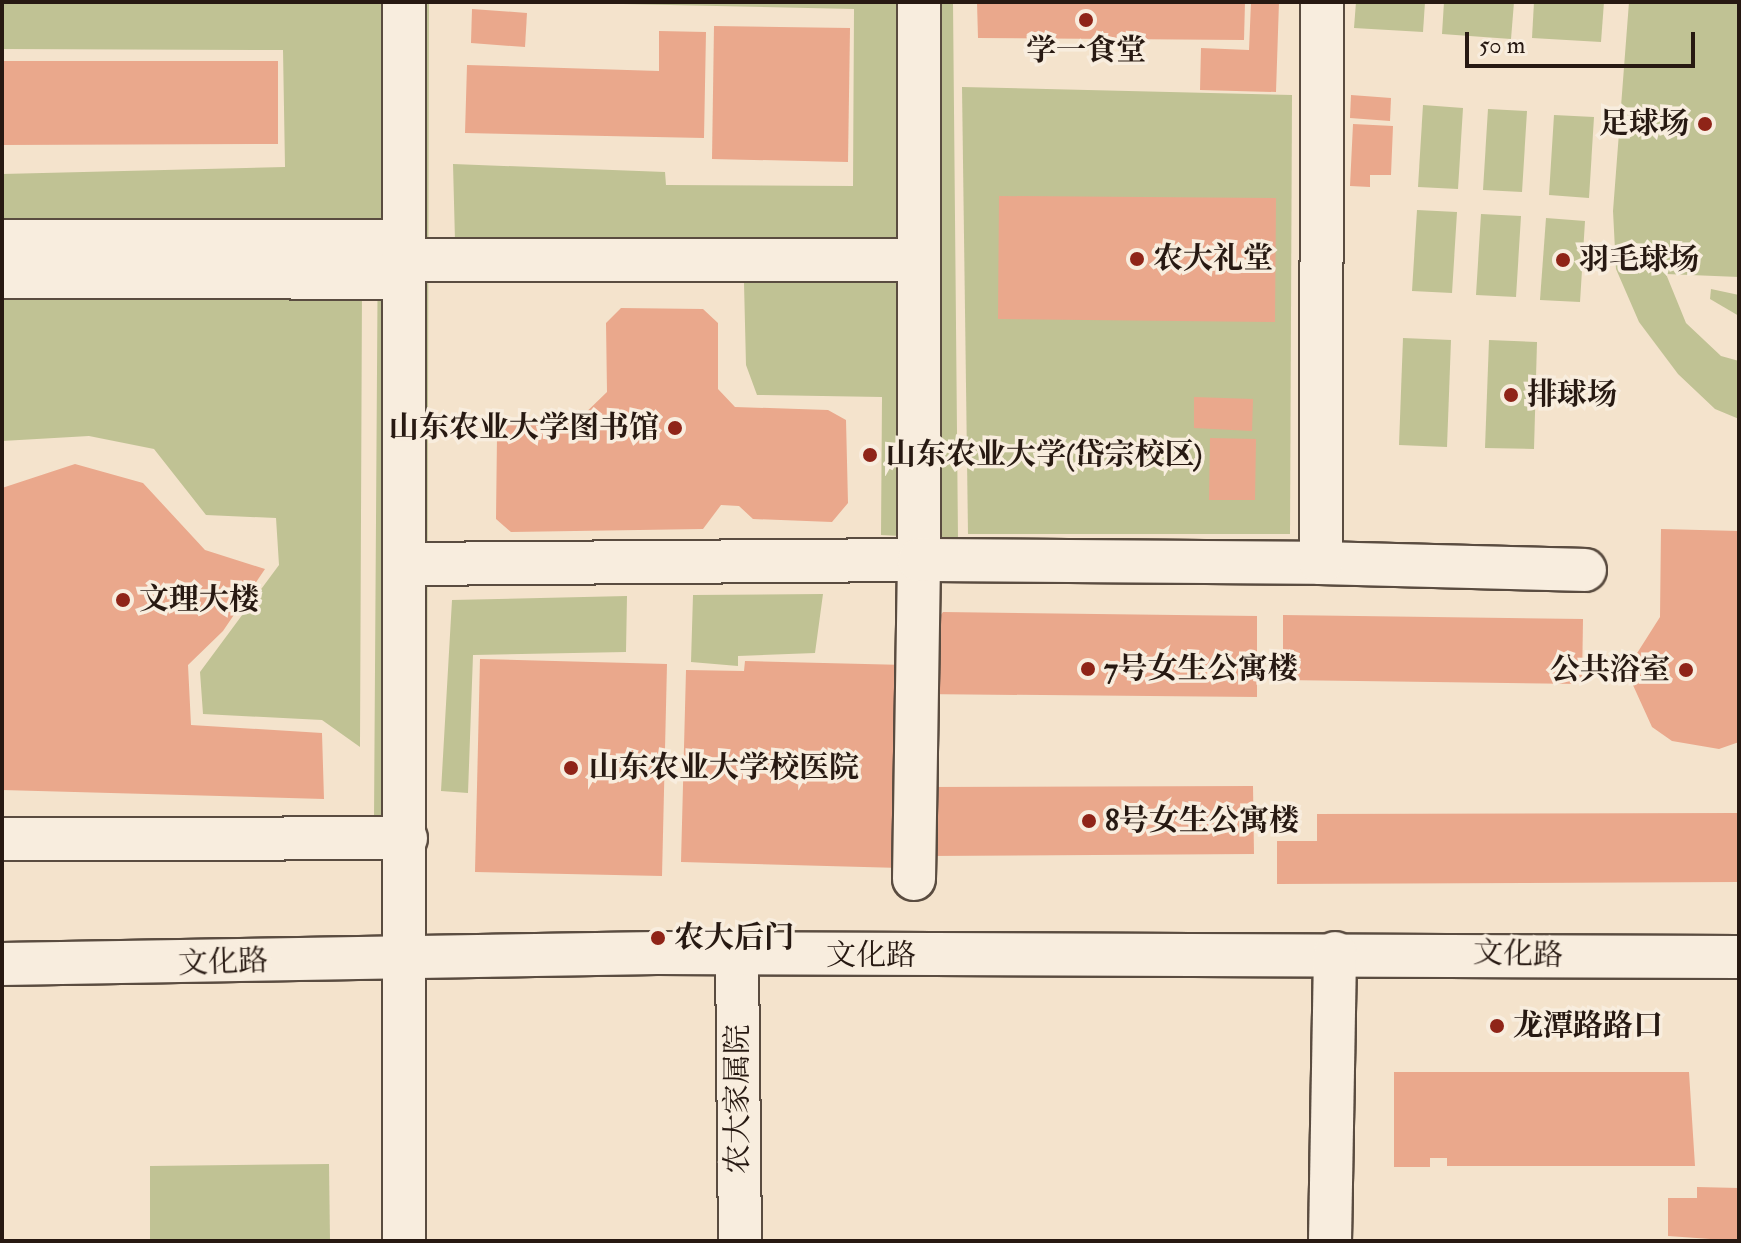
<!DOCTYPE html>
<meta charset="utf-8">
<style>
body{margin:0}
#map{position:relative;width:1741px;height:1243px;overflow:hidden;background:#f4e3cc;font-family:"IM FELL Double Pica","Noto Serif SC",serif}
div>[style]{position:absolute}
.green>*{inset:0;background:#c0c294}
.building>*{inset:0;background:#eaa88c}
.roads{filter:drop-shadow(2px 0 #5a4c40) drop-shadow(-2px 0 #5a4c40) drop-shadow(0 2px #5a4c40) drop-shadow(0 -2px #5a4c40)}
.minor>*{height:42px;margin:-21px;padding:0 21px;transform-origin:21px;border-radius:21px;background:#f8edde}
.dots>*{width:22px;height:22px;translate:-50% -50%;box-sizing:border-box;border:4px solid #f8edde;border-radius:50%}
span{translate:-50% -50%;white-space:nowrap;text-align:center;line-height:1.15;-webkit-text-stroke:7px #f8edde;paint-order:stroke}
.poi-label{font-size:30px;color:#271912;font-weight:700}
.right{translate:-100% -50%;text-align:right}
.left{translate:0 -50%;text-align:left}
.street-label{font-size:30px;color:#271912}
.frame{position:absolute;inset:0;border:4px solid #271912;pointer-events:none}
.scale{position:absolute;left:1465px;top:32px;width:230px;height:36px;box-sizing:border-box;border:4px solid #271912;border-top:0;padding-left:10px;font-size:24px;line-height:28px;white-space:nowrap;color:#271912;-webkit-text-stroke:6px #f8edde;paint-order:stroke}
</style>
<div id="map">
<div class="green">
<div style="clip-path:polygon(2px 2px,429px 2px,427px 817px,374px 818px,378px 221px,2px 227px,2px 174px,285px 167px,283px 50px,2px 49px)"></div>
<div style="clip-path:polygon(528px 2px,953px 2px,958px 539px,881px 535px,882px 397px,757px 395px,746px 365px,743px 242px,455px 241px,453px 164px,665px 172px,666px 185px,853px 186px,854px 9px)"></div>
<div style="clip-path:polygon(1356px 2px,1425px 2px,1423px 32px,1354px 28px)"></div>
<div style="clip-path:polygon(1444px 2px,1514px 2px,1511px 39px,1442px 34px)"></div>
<div style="clip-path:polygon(1534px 2px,1604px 2px,1601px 42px,1532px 38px)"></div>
<div style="clip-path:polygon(1629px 2px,1739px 2px,1739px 277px,1666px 274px,1686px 323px,1721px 356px,1739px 361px,1739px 419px,1715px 409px,1678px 374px,1639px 322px,1616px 269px,1613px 211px)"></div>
<div style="clip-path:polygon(962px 87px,1292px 95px,1290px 534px,968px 534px)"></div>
<div style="clip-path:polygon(1423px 105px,1463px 108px,1458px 189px,1418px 187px)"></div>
<div style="clip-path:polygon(1488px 109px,1527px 111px,1522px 192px,1483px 190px)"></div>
<div style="clip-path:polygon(1554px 115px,1594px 117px,1589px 198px,1549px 195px)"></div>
<div style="clip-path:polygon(1417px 210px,1457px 212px,1452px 293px,1412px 291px)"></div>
<div style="clip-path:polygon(1481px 214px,1521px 216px,1516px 297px,1476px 295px)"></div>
<div style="clip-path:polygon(1546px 218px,1585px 221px,1580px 302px,1540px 300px)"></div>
<div style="clip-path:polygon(362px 288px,360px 747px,322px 720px,203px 714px,200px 672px,279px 565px,276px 518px,206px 515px,154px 449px,89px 436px,2px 441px,2px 293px)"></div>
<div style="clip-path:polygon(1711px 289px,1739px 295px,1739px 316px,1710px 299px)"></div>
<div style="clip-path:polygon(1403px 338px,1451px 340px,1447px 447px,1399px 445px)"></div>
<div style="clip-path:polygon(1489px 340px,1537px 342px,1534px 449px,1485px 448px)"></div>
<div style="clip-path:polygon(823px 594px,815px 653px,738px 656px,738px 666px,691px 662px,693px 595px)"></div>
<div style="clip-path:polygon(627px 596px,626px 652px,473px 655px,468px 793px,441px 791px,452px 600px)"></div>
<div style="clip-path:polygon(329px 1164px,330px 1241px,150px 1241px,150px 1166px)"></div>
</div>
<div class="building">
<div style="clip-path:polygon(977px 2px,1245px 2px,1244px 40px,978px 38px)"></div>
<div style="clip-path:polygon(1251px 2px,1279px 2px,1276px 92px,1200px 90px,1201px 48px,1249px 50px)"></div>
<div style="clip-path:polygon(472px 9px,527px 13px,525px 47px,471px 43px)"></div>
<div style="clip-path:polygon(714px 26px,850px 28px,848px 162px,712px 159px)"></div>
<div style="clip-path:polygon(659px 31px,706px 32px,704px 138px,465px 133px,467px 65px,659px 71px)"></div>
<div style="clip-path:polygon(2px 61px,278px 61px,278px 144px,2px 145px)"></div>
<div style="clip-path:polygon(1351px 95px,1391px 98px,1390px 121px,1350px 118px)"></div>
<div style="clip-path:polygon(1353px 124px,1393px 126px,1391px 175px,1370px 175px,1370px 187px,1350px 186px)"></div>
<div style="clip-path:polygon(999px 196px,1276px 198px,1275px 322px,998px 319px)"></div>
<div style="clip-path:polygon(621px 308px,703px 309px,718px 323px,718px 389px,735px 407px,828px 410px,846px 420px,848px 503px,832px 522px,753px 519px,739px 506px,721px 505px,703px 529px,511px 532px,496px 519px,497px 436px,511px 418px,577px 421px,607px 392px,606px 323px)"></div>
<div style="clip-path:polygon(1194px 397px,1253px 399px,1252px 431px,1194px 428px)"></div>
<div style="clip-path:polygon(1210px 438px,1256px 439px,1255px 500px,1209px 500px)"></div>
<div style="clip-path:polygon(75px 464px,143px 483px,205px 550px,265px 569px,223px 631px,188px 665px,191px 725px,322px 733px,324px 799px,2px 790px,2px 488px)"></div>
<div style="clip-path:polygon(1661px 529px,1739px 531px,1739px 742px,1719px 749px,1672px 741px,1652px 727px,1632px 683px,1634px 658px,1660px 617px)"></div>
<div style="clip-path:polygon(943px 612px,1257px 616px,1257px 697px,919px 694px,919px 645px)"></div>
<div style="clip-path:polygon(1283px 615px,1583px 619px,1582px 684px,1283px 680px)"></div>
<div style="clip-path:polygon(480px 659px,667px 664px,662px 876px,475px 872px)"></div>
<div style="clip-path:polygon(745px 661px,906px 665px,901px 868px,681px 862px,686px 670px,744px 671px)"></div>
<div style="clip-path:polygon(1253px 786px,1254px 854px,925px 856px,925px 787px)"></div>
<div style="clip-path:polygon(1739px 813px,1739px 882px,1277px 884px,1277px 841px,1317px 841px,1317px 814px)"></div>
<div style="clip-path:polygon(1394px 1072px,1689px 1072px,1695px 1166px,1447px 1166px,1447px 1158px,1430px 1158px,1430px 1167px,1394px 1167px)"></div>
<div style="clip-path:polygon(1697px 1187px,1739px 1188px,1739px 1241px,1668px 1236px,1668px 1198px,1697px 1198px)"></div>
</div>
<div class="roads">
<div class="minor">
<div style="left:2px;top:241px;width:401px"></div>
<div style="left:403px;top:260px;width:515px"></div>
<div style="left:2px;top:277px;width:401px;rotate:0.1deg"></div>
<div style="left:1321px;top:563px;width:264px;rotate:1.5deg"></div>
<div style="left:404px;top:564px;width:515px;rotate:-0.45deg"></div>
<div style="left:919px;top:560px;width:558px;rotate:-90deg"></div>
<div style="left:2px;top:839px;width:404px;rotate:-0.1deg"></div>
<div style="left:914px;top:879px;width:319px;rotate:-89.1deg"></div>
<div style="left:919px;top:560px;width:402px;rotate:0.4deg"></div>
<div style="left:1321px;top:563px;width:561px;rotate:-89.9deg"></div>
<div style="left:737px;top:956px;width:285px;rotate:89.4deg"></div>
<div style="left:2px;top:964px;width:655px;rotate:-0.96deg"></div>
<div style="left:657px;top:953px;width:1082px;rotate:0.21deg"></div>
<div style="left:404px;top:1241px;width:1239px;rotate:-90deg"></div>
<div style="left:1330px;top:1241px;width:288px;rotate:-89deg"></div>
</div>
</div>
<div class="dots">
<div style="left:1086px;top:20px;background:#8f2418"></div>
<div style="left:1705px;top:124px;background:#8f2418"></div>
<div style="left:1137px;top:259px;background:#8f2418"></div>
<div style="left:1563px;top:260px;background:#8f2418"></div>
<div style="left:1511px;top:395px;background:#8f2418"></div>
<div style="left:675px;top:428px;background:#8f2418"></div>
<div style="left:870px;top:455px;background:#8f2418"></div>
<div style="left:123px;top:600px;background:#8f2418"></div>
<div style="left:1088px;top:669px;background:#8f2418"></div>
<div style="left:1686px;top:670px;background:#8f2418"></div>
<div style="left:571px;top:768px;background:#8f2418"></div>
<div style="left:1089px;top:821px;background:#8f2418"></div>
<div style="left:658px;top:938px;background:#8f2418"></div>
<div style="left:1497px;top:1026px;background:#8f2418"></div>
</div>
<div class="poi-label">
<span style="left:1086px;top:51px">学一食堂</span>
<span class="right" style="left:1689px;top:124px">足球场</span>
<span class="left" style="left:1153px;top:259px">农大礼堂</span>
<span class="left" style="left:1579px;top:260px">羽毛球场</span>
<span class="left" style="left:1527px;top:395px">排球场</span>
<span class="right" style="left:659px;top:428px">山东农业大学图书馆</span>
<span class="left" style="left:886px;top:455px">山东农业大学(岱宗校区)</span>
<span class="left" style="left:139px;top:600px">文理大楼</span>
<span class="left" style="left:1104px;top:669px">7号女生公寓楼</span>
<span class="right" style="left:1670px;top:670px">公共浴室</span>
<span class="left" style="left:589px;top:768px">山东农业大学校医院</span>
<span class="left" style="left:1105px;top:821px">8号女生公寓楼</span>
<span class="left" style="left:674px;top:938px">农大后门</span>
<span class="left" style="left:1513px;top:1026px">龙潭路路口</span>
</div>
<div class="street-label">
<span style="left:1518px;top:955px;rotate:2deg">文化路</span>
<span style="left:871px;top:956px">文化路</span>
<span style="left:223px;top:963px;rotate:-2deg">文化路</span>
<span style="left:738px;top:1099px;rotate:-90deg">农大家属院</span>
</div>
<div class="frame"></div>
<div class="scale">50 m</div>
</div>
